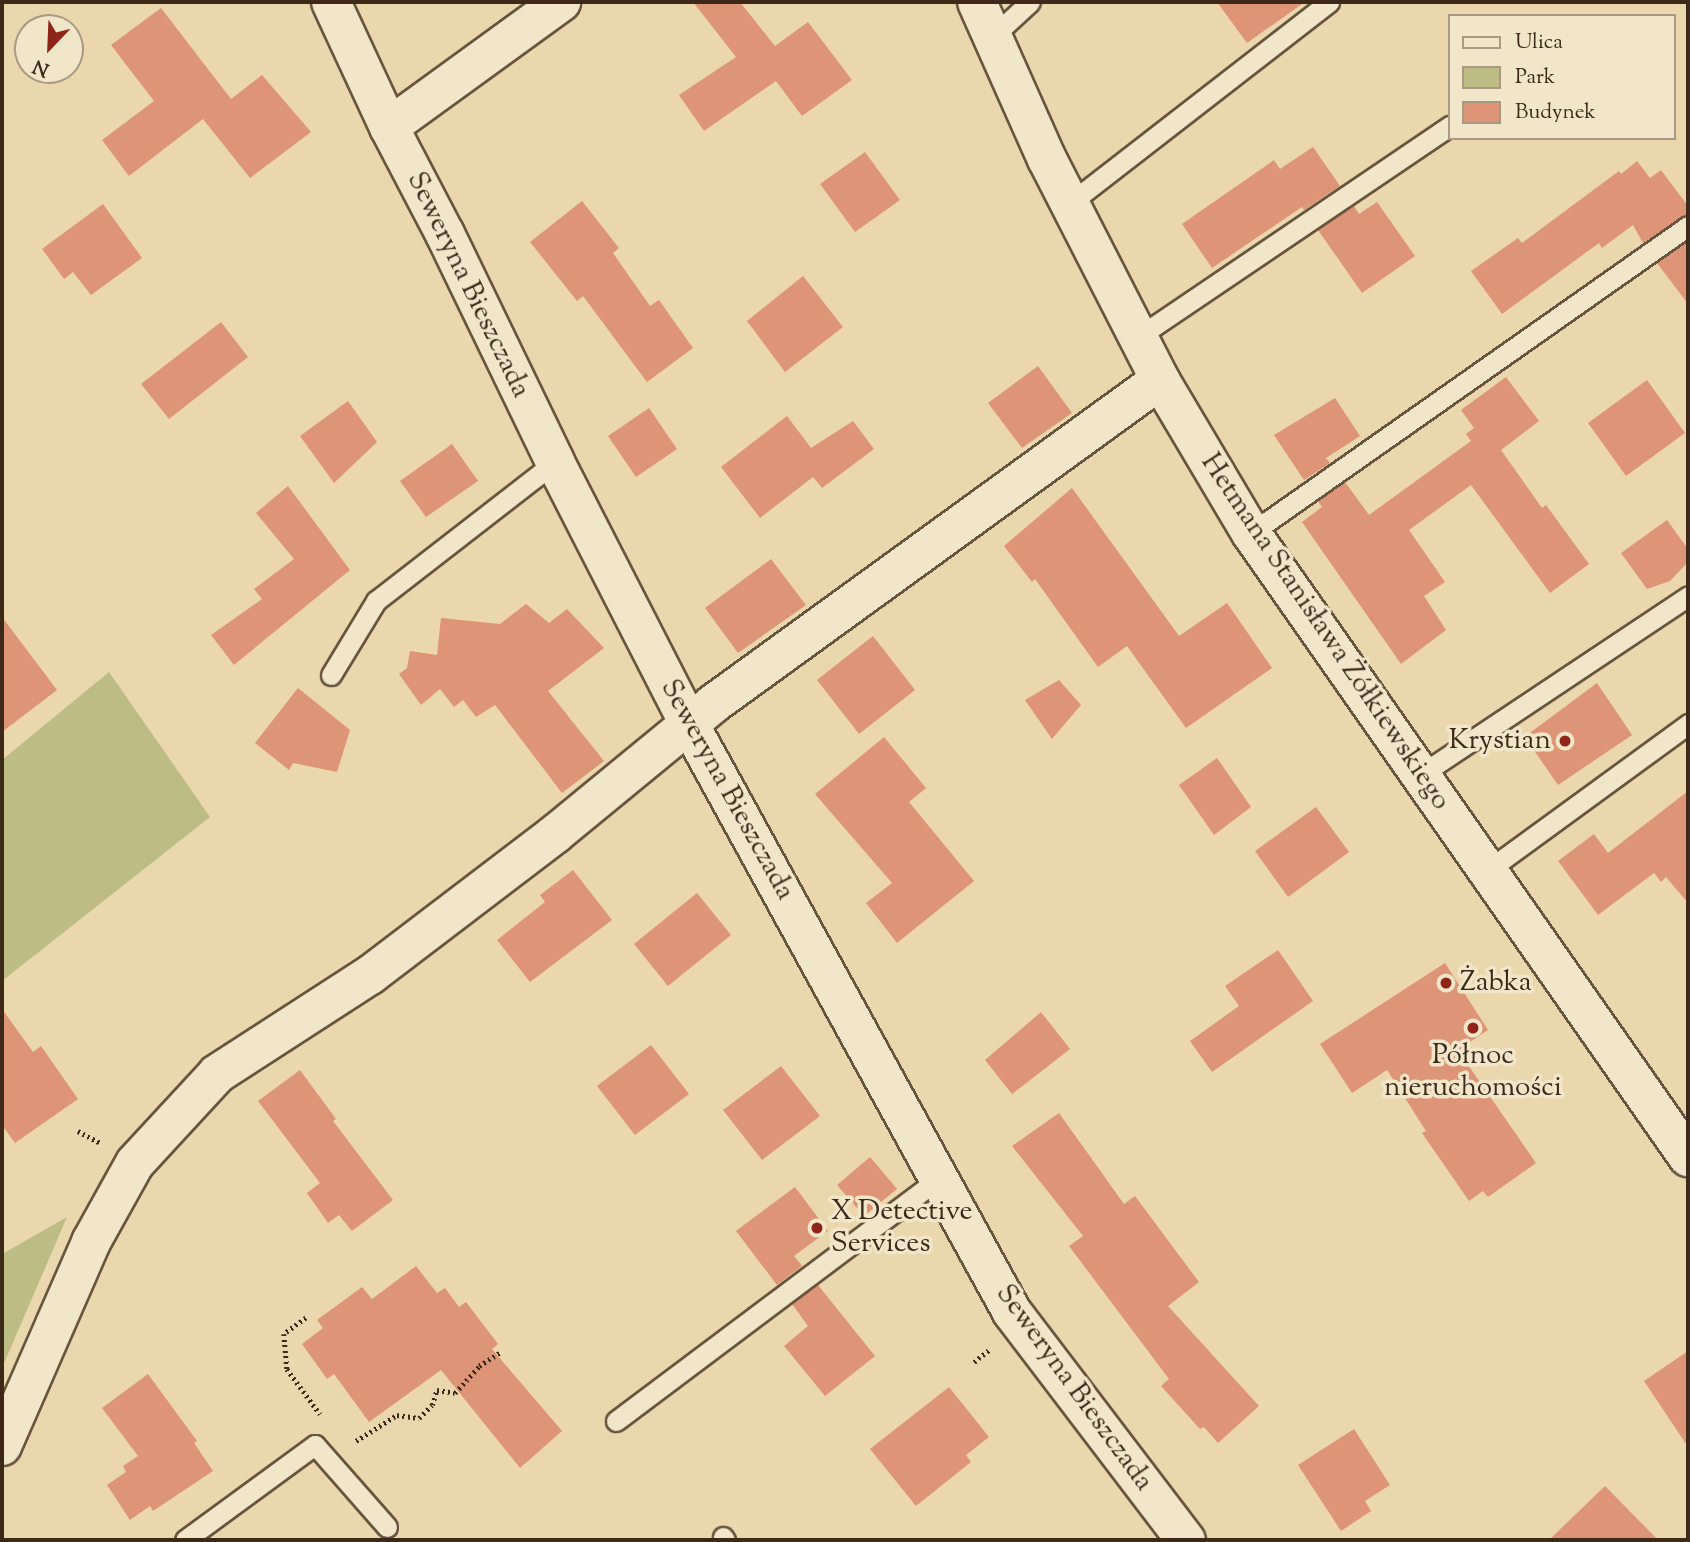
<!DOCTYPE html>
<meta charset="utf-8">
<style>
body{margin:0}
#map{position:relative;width:1690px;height:1542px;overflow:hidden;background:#ead7ae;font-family:"Sorts Mill Goudy",serif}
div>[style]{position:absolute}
.green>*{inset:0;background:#bebc85}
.building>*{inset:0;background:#de9476}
.path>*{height:4.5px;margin-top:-2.25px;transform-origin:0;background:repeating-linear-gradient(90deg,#3d281a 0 2px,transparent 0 5.5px)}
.roads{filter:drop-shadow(2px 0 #68543f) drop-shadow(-2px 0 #68543f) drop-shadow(0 2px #68543f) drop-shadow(0 -2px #68543f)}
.lane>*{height:19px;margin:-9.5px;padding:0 9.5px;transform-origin:9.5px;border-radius:9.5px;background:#f1e5ca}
.street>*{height:38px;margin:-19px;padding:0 19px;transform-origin:19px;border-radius:19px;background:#f1e5ca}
.secondary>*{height:38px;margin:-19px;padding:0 19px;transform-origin:19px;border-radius:19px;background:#f1e5ca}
.dots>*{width:19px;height:19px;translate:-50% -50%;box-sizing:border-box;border:4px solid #f1e5ca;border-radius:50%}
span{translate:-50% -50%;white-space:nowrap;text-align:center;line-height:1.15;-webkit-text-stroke:7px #f1e5ca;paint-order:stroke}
.street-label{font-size:28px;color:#3d281a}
.poi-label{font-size:28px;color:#3d281a}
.right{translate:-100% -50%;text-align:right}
.left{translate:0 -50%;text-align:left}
.frame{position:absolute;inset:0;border:4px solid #3d281a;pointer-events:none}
.legend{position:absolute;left:1448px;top:14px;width:228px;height:126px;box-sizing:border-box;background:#f1e5ca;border:2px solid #a99984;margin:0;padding:9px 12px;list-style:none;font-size:21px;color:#3d281a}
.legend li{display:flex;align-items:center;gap:14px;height:35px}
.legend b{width:35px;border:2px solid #a99984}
.north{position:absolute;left:14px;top:14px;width:70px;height:70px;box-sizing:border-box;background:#f1e5ca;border:2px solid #a99984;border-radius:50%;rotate:203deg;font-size:19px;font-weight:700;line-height:28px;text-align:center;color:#3d281a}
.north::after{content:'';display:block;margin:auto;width:24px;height:32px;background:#8f2418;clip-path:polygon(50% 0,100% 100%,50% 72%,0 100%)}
</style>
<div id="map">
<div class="green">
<div style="clip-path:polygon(109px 672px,210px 817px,2px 981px,2px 760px)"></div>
<div style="clip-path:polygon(67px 1217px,2px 1368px,2px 1254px)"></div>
</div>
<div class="building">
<div style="clip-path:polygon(693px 2px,740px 2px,775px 46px,808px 22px,852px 80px,802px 116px,776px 81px,704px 131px,679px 95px,736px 57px)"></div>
<div style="clip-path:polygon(1217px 2px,1305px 2px,1247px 43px)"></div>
<div style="clip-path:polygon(161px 8px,231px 99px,262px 75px,311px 132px,250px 178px,203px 119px,129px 176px,102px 140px,154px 101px,111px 45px)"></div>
<div style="clip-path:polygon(1313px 147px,1340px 186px,1304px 210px,1302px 207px,1212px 268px,1182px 224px,1274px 160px,1280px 169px)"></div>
<div style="clip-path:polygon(865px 152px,900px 200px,855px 232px,820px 184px)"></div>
<div style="clip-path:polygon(1637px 161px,1650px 178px,1661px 170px,1688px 206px,1688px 214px,1643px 243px,1633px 225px,1602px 248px,1599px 243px,1502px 314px,1471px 271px,1518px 238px,1522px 243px,1619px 171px,1621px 174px)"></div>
<div style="clip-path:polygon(582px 201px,619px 248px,613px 253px,650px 306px,659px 300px,693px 348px,647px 382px,583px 296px,577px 301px,530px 242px)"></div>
<div style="clip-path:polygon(1377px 202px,1415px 256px,1362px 293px,1318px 230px,1354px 206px,1359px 214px)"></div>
<div style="clip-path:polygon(103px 204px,142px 258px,91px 295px,73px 272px,64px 279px,42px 249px)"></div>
<div style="clip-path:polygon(1688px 241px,1688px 304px,1657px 263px)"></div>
<div style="clip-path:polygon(803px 276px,843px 327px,785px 372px,747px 321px)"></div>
<div style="clip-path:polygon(221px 322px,248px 357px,169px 419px,141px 384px)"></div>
<div style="clip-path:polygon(1038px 366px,1072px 413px,1022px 448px,988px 403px)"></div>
<div style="clip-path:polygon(1506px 377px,1539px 421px,1501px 450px,1542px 508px,1546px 505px,1589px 564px,1550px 593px,1471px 485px,1409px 530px,1445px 582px,1424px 596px,1446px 630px,1401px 664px,1302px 522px,1322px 507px,1318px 501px,1345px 482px,1369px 515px,1471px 441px,1466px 434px,1474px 428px,1461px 410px)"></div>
<div style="clip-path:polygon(1647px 380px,1685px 433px,1626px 476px,1588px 423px)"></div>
<div style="clip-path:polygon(1335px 398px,1360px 436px,1326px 458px,1330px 463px,1304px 480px,1274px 435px)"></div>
<div style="clip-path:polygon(348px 401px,377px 442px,334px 483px,300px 436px)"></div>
<div style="clip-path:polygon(649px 408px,677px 449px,636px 477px,608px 436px)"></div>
<div style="clip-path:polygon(787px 416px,811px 448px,853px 421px,874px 449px,822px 488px,813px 477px,760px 518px,721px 467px)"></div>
<div style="clip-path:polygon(452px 444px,478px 481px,426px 517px,400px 481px)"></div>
<div style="clip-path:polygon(288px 486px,350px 570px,234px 665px,211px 635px,262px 599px,254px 589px,294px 559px,256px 513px)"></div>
<div style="clip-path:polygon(1072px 488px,1179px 636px,1227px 603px,1272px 668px,1186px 728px,1127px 646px,1098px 667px,1035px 579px,1032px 582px,1004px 546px)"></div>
<div style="clip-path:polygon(1667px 520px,1688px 549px,1688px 562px,1670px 581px,1647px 589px,1621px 553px)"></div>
<div style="clip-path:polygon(771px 559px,806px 605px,738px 653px,705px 608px)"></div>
<div style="clip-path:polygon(526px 604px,549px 623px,567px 609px,604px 648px,548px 691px,604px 761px,562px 793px,495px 705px,476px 717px,463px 700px,454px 707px,440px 689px,421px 705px,399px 674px,407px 668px,410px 651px,437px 655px,441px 618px,500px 624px)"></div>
<div style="clip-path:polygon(2px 617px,57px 690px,2px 732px)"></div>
<div style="clip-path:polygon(873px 636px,915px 690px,859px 734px,817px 680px)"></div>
<div style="clip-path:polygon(1059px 680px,1081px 705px,1052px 739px,1025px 700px)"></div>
<div style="clip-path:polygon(1597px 683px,1632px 735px,1558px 785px,1531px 746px,1531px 732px)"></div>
<div style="clip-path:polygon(298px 688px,350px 730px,337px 772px,293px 763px,289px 770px,255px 743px)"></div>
<div style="clip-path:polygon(884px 737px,926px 788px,909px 802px,974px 881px,897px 943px,866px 903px,892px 883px,815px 794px)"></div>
<div style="clip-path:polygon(1217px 758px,1251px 807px,1214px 835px,1179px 785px)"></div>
<div style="clip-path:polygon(1688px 791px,1688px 903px,1666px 877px,1661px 882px,1654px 873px,1598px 915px,1558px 861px,1594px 834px,1608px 853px)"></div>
<div style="clip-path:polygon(1316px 807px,1349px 852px,1288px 897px,1255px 851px)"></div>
<div style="clip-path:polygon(573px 870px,612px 920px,530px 982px,497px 940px,545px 902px,540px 895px)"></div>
<div style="clip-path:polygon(697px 893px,731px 935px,668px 986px,634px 944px)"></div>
<div style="clip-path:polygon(1278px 950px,1313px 1001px,1212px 1072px,1190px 1041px,1239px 1006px,1225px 986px)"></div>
<div style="clip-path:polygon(1445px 963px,1488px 1030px,1461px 1048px,1469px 1060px,1466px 1062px,1536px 1163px,1488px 1197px,1483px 1191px,1469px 1201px,1422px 1133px,1426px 1131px,1387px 1070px,1352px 1093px,1320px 1044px)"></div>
<div style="clip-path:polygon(2px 1009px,33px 1052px,41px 1046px,78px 1099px,15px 1143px,2px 1125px)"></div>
<div style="clip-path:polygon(1041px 1012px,1070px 1049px,1012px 1094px,985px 1060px)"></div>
<div style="clip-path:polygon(651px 1045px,689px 1094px,635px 1135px,597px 1086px)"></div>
<div style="clip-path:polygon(781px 1066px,820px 1116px,762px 1160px,723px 1110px)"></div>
<div style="clip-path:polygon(300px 1070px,336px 1119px,333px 1121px,393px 1200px,352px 1231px,339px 1215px,328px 1223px,307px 1193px,320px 1183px,258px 1101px)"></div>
<div style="clip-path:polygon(1059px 1113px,1124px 1204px,1135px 1196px,1199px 1282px,1168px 1306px,1259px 1406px,1218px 1443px,1204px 1427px,1200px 1429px,1161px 1386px,1169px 1379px,1069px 1246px,1083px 1236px,1012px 1146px)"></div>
<div style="clip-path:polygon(870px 1157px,897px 1189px,864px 1216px,837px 1185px)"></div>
<div style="clip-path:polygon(795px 1187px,828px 1231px,794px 1256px,802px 1266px,777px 1285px,736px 1231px)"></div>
<div style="clip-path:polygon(416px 1266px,437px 1293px,445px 1288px,459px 1307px,466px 1302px,498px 1344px,492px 1349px,562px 1431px,520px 1468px,441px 1370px,369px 1422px,334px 1374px,327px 1379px,302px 1344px,323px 1328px,317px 1320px,362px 1287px,372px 1299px)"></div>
<div style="clip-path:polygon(818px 1285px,875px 1356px,825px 1396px,784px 1346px,808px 1326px,792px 1304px)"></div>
<div style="clip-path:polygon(1688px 1351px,1688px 1447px,1644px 1381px)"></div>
<div style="clip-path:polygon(148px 1374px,197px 1441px,194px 1443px,213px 1471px,153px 1511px,150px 1506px,130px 1520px,107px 1485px,126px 1472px,123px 1466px,138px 1456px,102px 1408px)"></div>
<div style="clip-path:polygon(949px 1387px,989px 1437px,966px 1455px,971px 1462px,916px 1506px,870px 1449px)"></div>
<div style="clip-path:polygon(1354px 1429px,1390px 1485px,1365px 1501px,1371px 1511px,1341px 1531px,1298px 1465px)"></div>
<div style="clip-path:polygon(1605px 1486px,1658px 1540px,1549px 1540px)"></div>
</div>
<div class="path">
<div style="left:78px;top:1131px;width:26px;rotate:28deg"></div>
<div style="left:306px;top:1318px;width:27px;rotate:144deg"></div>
<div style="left:284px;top:1334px;width:35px;rotate:85deg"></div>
<div style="left:287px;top:1369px;width:56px;rotate:53.7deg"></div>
<div style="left:974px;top:1362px;width:21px;rotate:-39deg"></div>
<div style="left:356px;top:1441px;width:49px;rotate:-32.4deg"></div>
<div style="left:397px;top:1415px;width:22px;rotate:8deg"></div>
<div style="left:419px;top:1418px;width:18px;rotate:-45deg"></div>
<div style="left:432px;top:1405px;width:16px;rotate:-72deg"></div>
<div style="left:437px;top:1390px;width:18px;rotate:9deg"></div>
<div style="left:455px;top:1393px;width:36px;rotate:-48deg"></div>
<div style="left:479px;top:1366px;width:27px;rotate:-33deg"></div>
</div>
<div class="roads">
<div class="lane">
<div style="left:993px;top:36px;width:50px;rotate:-42.6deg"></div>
<div style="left:1070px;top:203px;width:328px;rotate:-37.8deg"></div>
<div style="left:1138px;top:337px;width:377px;rotate:-34.1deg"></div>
<div style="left:1251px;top:533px;width:534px;rotate:-35.09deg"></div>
<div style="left:331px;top:675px;width:87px;rotate:-58.7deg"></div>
<div style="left:376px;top:601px;width:227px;rotate:-37.8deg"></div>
<div style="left:1420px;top:775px;width:322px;rotate:-33.7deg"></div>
<div style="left:1488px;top:870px;width:248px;rotate:-36.1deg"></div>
<div style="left:616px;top:1421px;width:406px;rotate:-36.9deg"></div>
<div style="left:723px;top:1537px;width:4px;rotate:56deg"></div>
<div style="left:185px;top:1540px;width:161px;rotate:-36.2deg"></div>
<div style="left:315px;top:1445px;width:109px;rotate:48.7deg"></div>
</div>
<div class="street">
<div style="left:331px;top:2px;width:138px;rotate:65.1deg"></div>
<div style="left:389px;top:127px;width:121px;rotate:62.4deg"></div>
<div style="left:445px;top:234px;width:253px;rotate:64.2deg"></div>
<div style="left:555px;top:462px;width:292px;rotate:62.9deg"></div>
<div style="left:688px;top:722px;width:673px;rotate:61.23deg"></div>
<div style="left:1012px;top:1312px;width:287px;rotate:52.7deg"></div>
<div style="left:389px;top:127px;width:213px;rotate:-36deg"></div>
<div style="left:2px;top:1446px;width:223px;rotate:-66.4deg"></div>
<div style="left:91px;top:1242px;width:90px;rotate:-60.9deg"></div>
<div style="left:135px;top:1163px;width:121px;rotate:-47.3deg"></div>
<div style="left:217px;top:1074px;width:182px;rotate:-32.9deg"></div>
<div style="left:370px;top:975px;width:233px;rotate:-37.3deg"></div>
<div style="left:555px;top:834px;width:205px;rotate:-39.4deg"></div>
<div style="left:713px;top:704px;width:552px;rotate:-35.94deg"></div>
</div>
<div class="secondary">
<div style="left:977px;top:2px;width:172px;rotate:66deg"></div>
<div style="left:1047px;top:159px;width:248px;rotate:62.9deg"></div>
<div style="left:1160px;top:380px;width:178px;rotate:59.3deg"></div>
<div style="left:1251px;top:533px;width:762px;rotate:55deg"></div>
</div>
</div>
<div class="dots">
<div style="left:1565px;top:741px;background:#8f2418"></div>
<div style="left:1446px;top:983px;background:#8f2418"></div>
<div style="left:1473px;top:1028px;background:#8f2418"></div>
<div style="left:817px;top:1228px;background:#8f2418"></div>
</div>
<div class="street-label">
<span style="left:468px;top:285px;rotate:64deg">Seweryna Bieszczada</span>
<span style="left:1325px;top:632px;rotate:56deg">Hetmana Stanisława Żółkiewskiego</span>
<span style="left:727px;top:790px;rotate:61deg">Seweryna Bieszczada</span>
<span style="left:1074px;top:1388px;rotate:54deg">Seweryna Bieszczada</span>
</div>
<div class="poi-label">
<span class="right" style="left:1551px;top:741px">Krystian</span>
<span class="left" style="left:1460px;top:983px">Żabka</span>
<span style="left:1473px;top:1072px">Północ<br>nieruchomości</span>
<span class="left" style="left:831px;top:1228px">X Detective<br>Services</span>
</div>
<div class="frame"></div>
<ul class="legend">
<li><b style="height:9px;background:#f1e5ca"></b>Ulica</li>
<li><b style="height:19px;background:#bebc85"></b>Park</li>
<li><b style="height:19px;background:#de9476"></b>Budynek</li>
</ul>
<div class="north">N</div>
</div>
